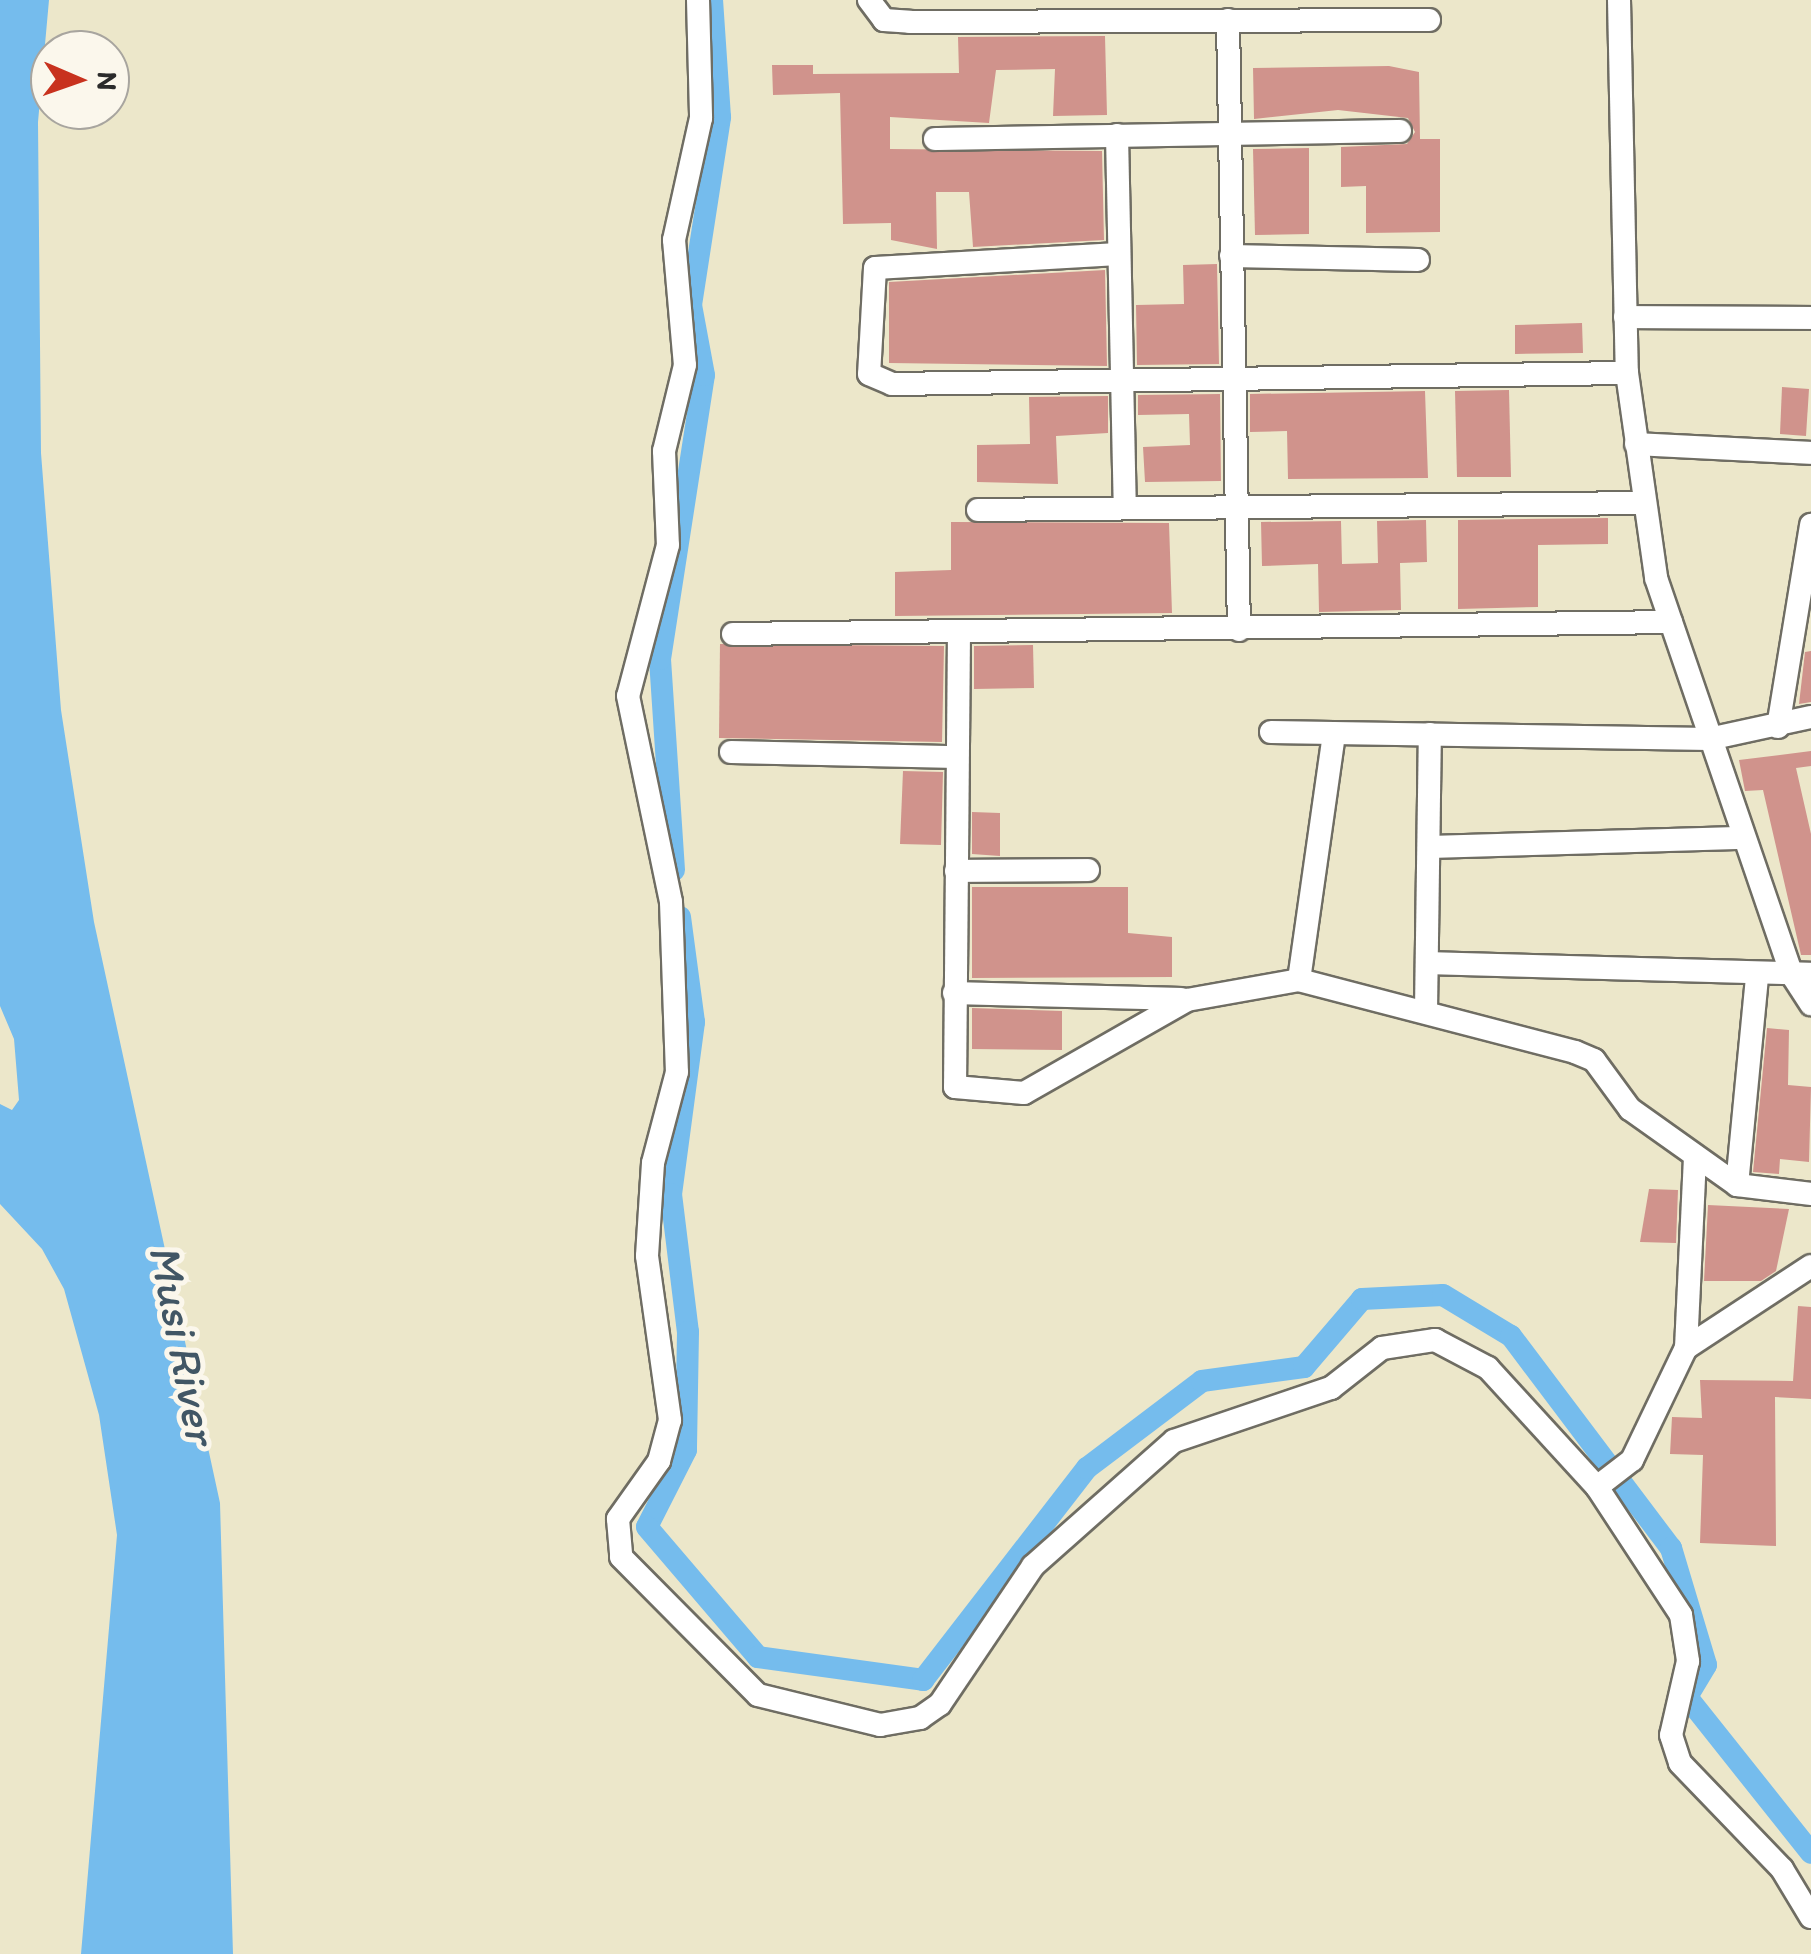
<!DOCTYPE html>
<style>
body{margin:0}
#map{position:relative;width:1811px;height:1954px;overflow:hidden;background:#ece7ca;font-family:Itim,sans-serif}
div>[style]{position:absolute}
.water>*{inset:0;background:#75bced}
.canal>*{height:22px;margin:-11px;padding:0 11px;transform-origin:11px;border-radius:11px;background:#75bced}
.building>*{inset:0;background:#d0938c}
.roads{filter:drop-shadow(2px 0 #6f6d63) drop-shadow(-2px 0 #6f6d63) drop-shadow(0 2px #6f6d63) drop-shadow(0 -2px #6f6d63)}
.minor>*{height:22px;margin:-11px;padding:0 11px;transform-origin:11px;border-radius:11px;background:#fff}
span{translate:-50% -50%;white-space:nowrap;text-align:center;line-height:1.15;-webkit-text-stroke:10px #fbf7ec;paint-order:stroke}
.water-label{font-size:45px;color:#415665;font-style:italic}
.north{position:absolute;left:30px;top:30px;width:100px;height:100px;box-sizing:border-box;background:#fbf7ec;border:2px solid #a8a59f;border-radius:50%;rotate:92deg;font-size:28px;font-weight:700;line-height:40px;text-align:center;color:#2b2b2b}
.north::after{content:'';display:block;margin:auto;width:35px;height:45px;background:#c8321e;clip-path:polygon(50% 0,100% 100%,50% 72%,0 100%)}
</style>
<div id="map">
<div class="water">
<div style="clip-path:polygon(0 0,49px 0,38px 122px,41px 453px,61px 710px,94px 922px,220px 1503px,233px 1954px,81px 1954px,117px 1535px,99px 1415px,64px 1289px,42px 1249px,0 1204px,0 1104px,12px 1110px,19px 1100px,14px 1039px,0 1006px)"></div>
</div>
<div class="canal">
<div style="left:674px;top:870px;width:211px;rotate:-93.8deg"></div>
<div style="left:660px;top:659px;width:287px;rotate:-81.2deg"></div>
<div style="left:704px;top:375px;width:71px;rotate:-100.5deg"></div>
<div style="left:691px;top:305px;width:190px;rotate:-81.2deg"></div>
<div style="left:720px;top:117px;width:117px;rotate:-93.9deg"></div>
<div style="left:680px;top:917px;width:106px;rotate:82.4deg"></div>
<div style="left:694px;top:1022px;width:174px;rotate:97.6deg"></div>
<div style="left:671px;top:1194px;width:139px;rotate:83deg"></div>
<div style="left:688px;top:1332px;width:118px;rotate:91deg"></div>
<div style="left:686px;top:1450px;width:86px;rotate:116.9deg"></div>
<div style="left:647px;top:1527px;width:171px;rotate:49.5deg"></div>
<div style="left:758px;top:1657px;width:167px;rotate:7.9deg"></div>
<div style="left:923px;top:1680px;width:268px;rotate:-52.3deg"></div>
<div style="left:1087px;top:1468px;width:144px;rotate:-37.1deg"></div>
<div style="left:1202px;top:1381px;width:103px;rotate:-7.8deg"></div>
<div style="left:1304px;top:1367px;width:89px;rotate:-49.5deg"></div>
<div style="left:1362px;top:1299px;width:81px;rotate:-2.8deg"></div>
<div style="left:1443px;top:1295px;width:79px;rotate:31.1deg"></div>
<div style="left:1511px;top:1336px;width:266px;rotate:53deg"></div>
<div style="left:1671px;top:1548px;width:122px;rotate:73.3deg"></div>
<div style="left:1706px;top:1665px;width:37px;rotate:121deg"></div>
<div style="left:1687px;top:1697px;width:199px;rotate:51.5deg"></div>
</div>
<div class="building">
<div style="clip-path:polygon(1105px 36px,1107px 115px,1053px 116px,1055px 69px,996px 70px,989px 123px,890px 117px,890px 149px,1102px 151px,1104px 240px,973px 247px,969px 192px,936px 192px,937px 249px,891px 240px,891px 223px,843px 224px,840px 93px,773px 95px,772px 65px,813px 65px,813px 74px,959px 73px,958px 37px)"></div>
<div style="clip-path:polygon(1389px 66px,1419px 72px,1420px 139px,1440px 139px,1440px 232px,1366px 233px,1366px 186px,1341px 187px,1341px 147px,1407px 144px,1415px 132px,1408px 118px,1338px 110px,1254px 119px,1253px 68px)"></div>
<div style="clip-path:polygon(1309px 148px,1309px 234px,1255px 235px,1253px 149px)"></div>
<div style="clip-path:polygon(1217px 264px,1219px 364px,1137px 365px,1136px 305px,1184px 304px,1183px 265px)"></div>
<div style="clip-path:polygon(1105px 270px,1107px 366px,889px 363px,889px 282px)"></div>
<div style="clip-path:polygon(1582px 323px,1583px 353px,1515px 354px,1515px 325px)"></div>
<div style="clip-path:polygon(1782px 387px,1809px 389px,1806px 436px,1780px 434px)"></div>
<div style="clip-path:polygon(1509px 390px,1511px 477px,1457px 477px,1455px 391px)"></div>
<div style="clip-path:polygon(1425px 391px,1428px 478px,1288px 479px,1287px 431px,1250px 432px,1250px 394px)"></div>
<div style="clip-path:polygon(1220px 394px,1221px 481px,1145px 482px,1143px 447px,1190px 445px,1189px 414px,1138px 415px,1138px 395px)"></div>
<div style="clip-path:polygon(1108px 396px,1108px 433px,1056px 436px,1058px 484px,977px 482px,977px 445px,1030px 444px,1029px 397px)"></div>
<div style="clip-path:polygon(1608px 518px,1608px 544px,1538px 545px,1538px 607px,1458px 609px,1458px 520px)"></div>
<div style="clip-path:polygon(1426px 520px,1427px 562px,1400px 563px,1401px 610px,1319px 612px,1318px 564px,1262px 566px,1261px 522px,1341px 521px,1342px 564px,1378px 563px,1377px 521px)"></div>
<div style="clip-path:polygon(951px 522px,1169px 523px,1172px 613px,895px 616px,895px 572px,951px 570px)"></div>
<div style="clip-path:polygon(720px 644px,944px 646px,942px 742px,719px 738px)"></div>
<div style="clip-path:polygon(1033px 645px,1034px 688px,974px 689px,974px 646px)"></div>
<div style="clip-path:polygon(1811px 651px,1811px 702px,1799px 704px,1805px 652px)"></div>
<div style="clip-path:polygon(1811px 751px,1811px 766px,1796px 768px,1811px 834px,1811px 955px,1801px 955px,1763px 790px,1745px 791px,1739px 760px)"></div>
<div style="clip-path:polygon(903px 771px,943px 772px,941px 845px,900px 844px)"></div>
<div style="clip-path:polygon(972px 812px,1000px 813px,1000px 856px,972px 854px)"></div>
<div style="clip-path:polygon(972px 887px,1128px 887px,1128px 933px,1172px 937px,1172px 977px,972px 978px)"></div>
<div style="clip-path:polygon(972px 1008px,1062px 1011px,1062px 1050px,972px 1049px)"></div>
<div style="clip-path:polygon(1767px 1028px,1789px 1030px,1788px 1085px,1811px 1087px,1809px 1162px,1780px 1159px,1779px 1174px,1753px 1172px)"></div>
<div style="clip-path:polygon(1649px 1189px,1678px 1190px,1676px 1243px,1640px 1242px)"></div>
<div style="clip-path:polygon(1708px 1205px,1789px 1209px,1776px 1271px,1761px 1281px,1704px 1281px)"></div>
<div style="clip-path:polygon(1798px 1306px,1811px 1307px,1811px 1399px,1775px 1397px,1776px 1546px,1700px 1543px,1703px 1455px,1670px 1454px,1672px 1417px,1702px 1418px,1700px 1380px,1793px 1381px)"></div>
</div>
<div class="roads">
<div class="minor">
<div style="left:698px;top:0;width:118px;rotate:88.5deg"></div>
<div style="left:701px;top:118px;width:125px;rotate:102.5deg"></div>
<div style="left:674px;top:240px;width:125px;rotate:85deg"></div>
<div style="left:685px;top:365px;width:89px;rotate:103.7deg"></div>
<div style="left:664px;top:451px;width:94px;rotate:87.6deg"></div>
<div style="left:668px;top:545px;width:156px;rotate:104.8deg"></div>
<div style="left:628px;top:696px;width:210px;rotate:78.2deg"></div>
<div style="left:671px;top:902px;width:170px;rotate:88deg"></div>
<div style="left:677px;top:1072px;width:94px;rotate:104.8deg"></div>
<div style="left:653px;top:1163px;width:93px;rotate:93.7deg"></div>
<div style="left:647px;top:1256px;width:166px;rotate:82deg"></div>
<div style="left:670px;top:1420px;width:42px;rotate:105deg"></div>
<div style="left:659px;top:1461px;width:71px;rotate:125.3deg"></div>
<div style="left:618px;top:1519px;width:38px;rotate:85deg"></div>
<div style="left:621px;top:1557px;width:194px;rotate:45.2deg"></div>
<div style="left:758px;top:1695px;width:126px;rotate:13.8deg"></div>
<div style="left:880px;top:1725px;width:41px;rotate:-9.9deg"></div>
<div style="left:920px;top:1718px;width:24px;rotate:-35deg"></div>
<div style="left:940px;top:1704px;width:166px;rotate:-56deg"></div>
<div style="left:1033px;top:1566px;width:188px;rotate:-41.6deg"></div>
<div style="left:1174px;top:1441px;width:166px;rotate:-18.7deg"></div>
<div style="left:1331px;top:1388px;width:65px;rotate:-38.1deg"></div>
<div style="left:1382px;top:1348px;width:54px;rotate:-8.6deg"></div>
<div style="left:1435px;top:1340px;width:60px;rotate:27.8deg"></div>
<div style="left:1488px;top:1368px;width:161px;rotate:47.5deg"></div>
<div style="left:1597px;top:1487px;width:153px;rotate:56.7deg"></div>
<div style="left:1681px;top:1615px;width:47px;rotate:81.3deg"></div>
<div style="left:1688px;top:1661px;width:76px;rotate:102.9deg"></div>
<div style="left:1671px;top:1735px;width:29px;rotate:72deg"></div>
<div style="left:1680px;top:1763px;width:147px;rotate:46.1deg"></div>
<div style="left:1782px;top:1869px;width:56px;rotate:58.9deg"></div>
<div style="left:869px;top:0;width:25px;rotate:53deg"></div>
<div style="left:884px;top:20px;width:26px;rotate:4deg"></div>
<div style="left:910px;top:22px;width:519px;rotate:-0.22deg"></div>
<div style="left:1619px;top:0;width:373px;rotate:88.8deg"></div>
<div style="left:1627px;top:373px;width:207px;rotate:81.9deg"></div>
<div style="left:1656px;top:578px;width:420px;rotate:71.1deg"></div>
<div style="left:1792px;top:975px;width:35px;rotate:57deg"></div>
<div style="left:1228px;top:20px;width:610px;rotate:88.97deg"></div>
<div style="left:1117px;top:135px;width:369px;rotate:88.8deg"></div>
<div style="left:935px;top:139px;width:465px;rotate:-1deg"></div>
<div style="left:1118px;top:254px;width:243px;rotate:176.7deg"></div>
<div style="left:875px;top:268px;width:106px;rotate:93.2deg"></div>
<div style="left:869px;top:374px;width:25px;rotate:23deg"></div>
<div style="left:892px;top:384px;width:735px;rotate:-0.86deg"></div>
<div style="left:1231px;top:256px;width:187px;rotate:1.2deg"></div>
<div style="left:1625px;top:317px;width:186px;rotate:0.3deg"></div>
<div style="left:1636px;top:444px;width:175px;rotate:2.9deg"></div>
<div style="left:978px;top:510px;width:666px;rotate:-0.6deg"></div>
<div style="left:959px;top:632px;width:455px;rotate:90.5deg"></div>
<div style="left:955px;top:1087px;width:69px;rotate:5deg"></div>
<div style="left:1024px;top:1093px;width:188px;rotate:-29.7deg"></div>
<div style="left:1187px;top:1000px;width:114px;rotate:-10.1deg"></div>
<div style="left:1299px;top:980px;width:285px;rotate:14.6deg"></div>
<div style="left:1575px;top:1052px;width:21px;rotate:23deg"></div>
<div style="left:1594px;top:1060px;width:61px;rotate:53.7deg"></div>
<div style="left:1630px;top:1109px;width:131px;rotate:35.4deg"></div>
<div style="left:1737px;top:1185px;width:75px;rotate:6.9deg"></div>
<div style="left:733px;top:634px;width:938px;rotate:-0.73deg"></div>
<div style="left:1778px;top:727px;width:205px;rotate:-80.7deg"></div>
<div style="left:1271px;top:732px;width:438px;rotate:0.9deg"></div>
<div style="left:1709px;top:739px;width:104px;rotate:-12.2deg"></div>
<div style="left:731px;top:752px;width:226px;rotate:1.3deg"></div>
<div style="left:1432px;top:847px;width:311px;rotate:-1.7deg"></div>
<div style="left:956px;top:871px;width:132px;rotate:-0.4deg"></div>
<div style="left:1428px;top:963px;width:383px;rotate:1.6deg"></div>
<div style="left:1299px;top:980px;width:249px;rotate:-81.9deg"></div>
<div style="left:954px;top:993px;width:227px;rotate:1.5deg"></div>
<div style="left:1426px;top:1011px;width:277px;rotate:-89.2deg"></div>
<div style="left:1737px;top:1185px;width:207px;rotate:-84.5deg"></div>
<div style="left:1686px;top:1348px;width:149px;rotate:-33.3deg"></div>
<div style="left:1597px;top:1487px;width:44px;rotate:-37.6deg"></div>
<div style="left:1632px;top:1460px;width:124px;rotate:-64.3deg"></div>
<div style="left:1686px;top:1348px;width:189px;rotate:-87.3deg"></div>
</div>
</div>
<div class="water-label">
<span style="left:183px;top:1344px;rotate:79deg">Musi River</span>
</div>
<div class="north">N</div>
</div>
